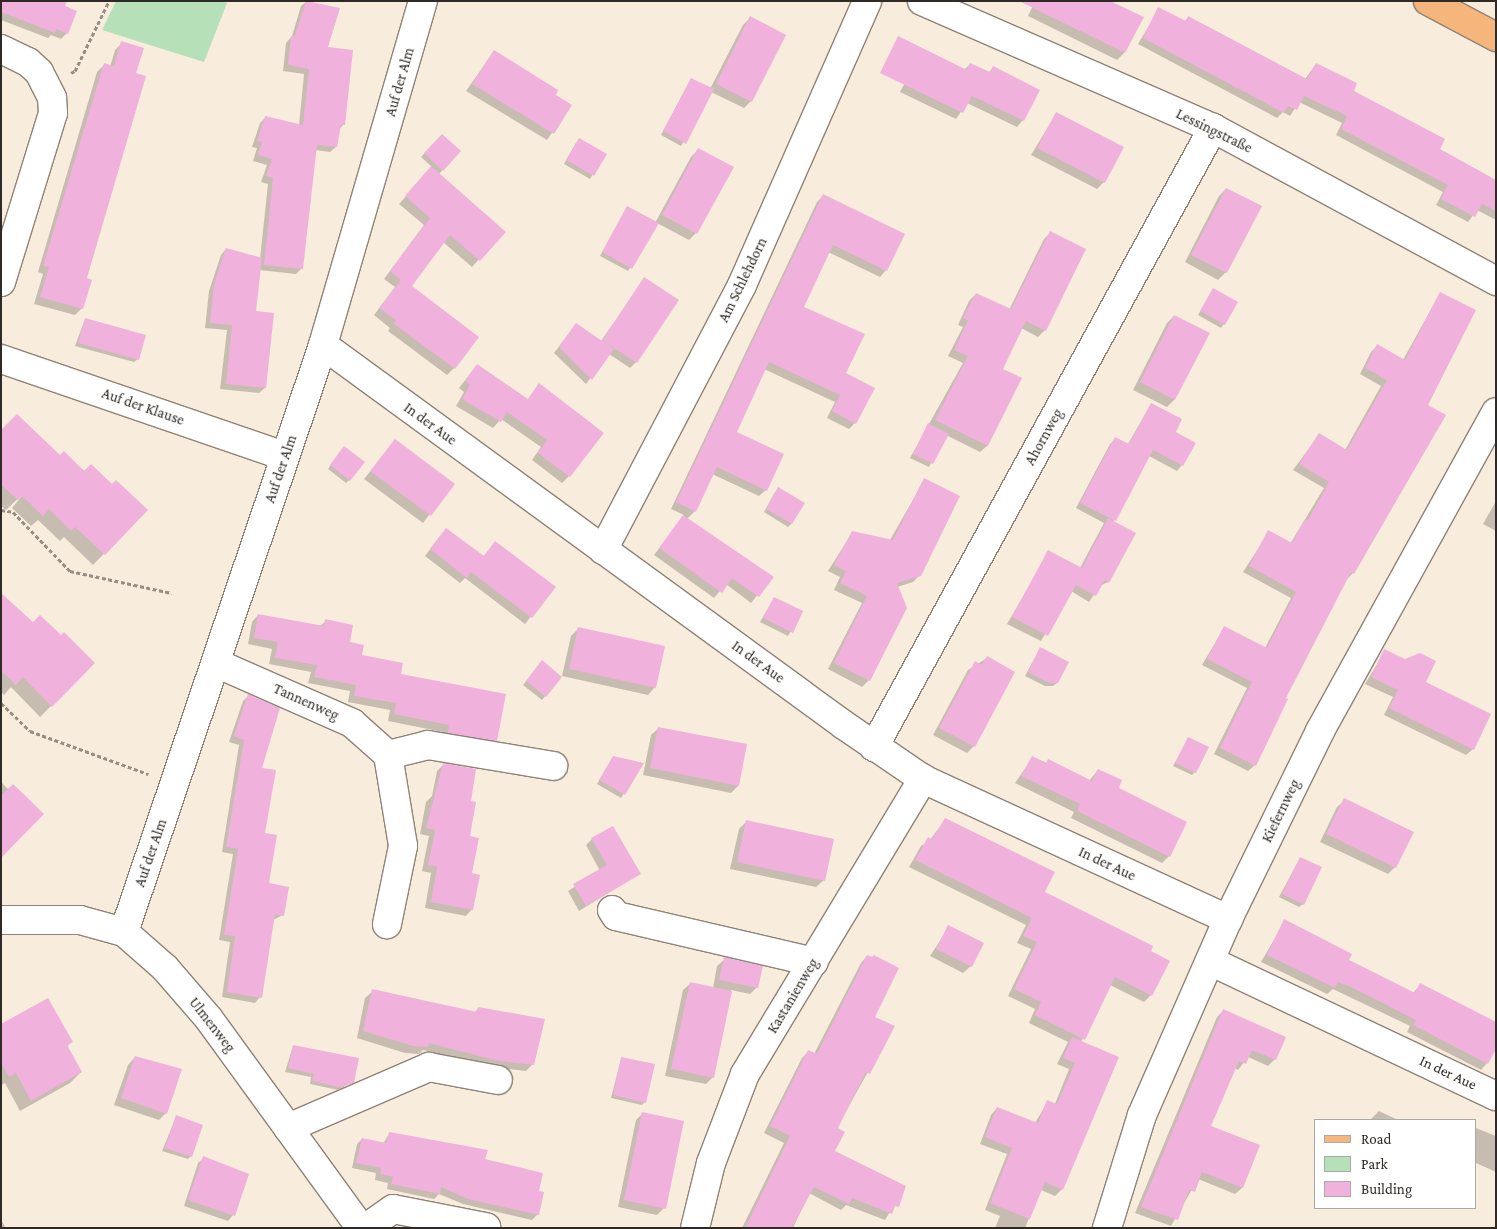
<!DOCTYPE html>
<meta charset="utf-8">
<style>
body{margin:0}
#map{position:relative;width:1497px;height:1229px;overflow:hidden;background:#f8ecdd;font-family:"Crimson Pro",serif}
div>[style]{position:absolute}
.green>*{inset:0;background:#b6e1b8}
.shadow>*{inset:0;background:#0003}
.building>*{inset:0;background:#f0b1dd}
.path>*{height:3px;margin-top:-1.5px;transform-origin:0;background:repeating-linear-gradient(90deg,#968e84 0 4px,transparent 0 6.5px)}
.roads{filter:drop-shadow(1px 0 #8e8376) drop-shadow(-1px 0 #8e8376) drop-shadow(0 1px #8e8376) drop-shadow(0 -1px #8e8376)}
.minor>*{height:28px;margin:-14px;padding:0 14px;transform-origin:14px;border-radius:14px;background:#fff}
.major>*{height:28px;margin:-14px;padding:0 14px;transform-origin:14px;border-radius:14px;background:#f5b57b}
span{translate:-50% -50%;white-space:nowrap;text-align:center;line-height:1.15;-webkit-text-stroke:4.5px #fff;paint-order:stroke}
.street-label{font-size:15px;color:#2f2a25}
.frame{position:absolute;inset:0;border:2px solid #2f2a25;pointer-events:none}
.legend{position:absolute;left:1314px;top:1119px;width:162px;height:90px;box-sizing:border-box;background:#fff;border:1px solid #acaaa8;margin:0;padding:6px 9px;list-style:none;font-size:15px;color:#2f2a25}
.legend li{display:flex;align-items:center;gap:10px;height:25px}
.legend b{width:25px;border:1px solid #acaaa8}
</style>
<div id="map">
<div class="green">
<div style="clip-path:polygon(116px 1px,222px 1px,227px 3px,204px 62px,102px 30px)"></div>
</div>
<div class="shadow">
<div style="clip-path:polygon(1px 1px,64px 7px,67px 33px,61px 39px,51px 35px,48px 38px,1px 20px)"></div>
<div style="clip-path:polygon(307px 1px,338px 9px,327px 48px,343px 125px,339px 130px,336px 147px,330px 152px,315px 150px,302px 268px,296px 274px,259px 270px,255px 312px,265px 388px,259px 393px,220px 389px,227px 330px,205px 328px,209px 291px,221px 255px,226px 249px,260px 259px,268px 184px,261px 182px,267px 165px,253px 161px,257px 148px,252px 147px,260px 123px,266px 117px,299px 125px,304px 74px,283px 71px,286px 43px,292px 36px,301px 6px)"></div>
<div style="clip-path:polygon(1035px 1px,1142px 18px,1124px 53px,1117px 60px,1028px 16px)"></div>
<div style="clip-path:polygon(1159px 9px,1184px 22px,1189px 17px,1305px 79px,1316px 64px,1438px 150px,1496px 181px,1496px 220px,1477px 210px,1468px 222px,1436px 205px,1443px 192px,1336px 135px,1342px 123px,1299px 102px,1290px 116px,1283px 112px,1277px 118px,1138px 44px)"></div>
<div style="clip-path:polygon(750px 18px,751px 101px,744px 108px,711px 92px,681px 146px,661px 135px,691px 79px,710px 89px,743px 25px)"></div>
<div style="clip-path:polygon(122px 43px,135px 74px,85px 279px,82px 308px,75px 315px,34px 304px,43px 274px,38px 272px,97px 72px,104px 65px,110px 67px,115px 50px)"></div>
<div style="clip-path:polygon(494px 51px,570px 106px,547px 140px,466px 91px)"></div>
<div style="clip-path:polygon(919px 57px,964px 70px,970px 64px,988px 73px,993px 68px,1023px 120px,1017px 127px,967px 103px,956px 119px,900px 92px)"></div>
<div style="clip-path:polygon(1056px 114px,1104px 182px,1097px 189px,1031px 155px)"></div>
<div style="clip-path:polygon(442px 135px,459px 151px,439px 174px,504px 232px,472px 267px,443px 242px,411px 286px,454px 368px,447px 375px,388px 331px,390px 328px,374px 315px,395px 287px,384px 279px,424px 225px,399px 204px,432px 167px,421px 157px)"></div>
<div style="clip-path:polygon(576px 143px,605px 154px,590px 179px,564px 164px)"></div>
<div style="clip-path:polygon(698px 150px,696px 233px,689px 240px,657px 223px,628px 271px,600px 256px,627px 208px,655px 223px,691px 157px)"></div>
<div style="clip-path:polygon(1226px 189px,1260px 207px,1226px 272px,1218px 280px,1185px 262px,1219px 196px)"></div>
<div style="clip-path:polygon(823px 196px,886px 270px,880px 277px,828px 252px,802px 308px,845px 373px,855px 423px,849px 429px,827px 418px,835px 402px,764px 369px,735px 432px,766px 490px,759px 496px,712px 474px,695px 511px,687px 519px,772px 577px,751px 603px,726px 584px,714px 598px,654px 555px,684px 515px,671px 509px,817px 202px)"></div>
<div style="clip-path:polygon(1051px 232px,1045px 330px,1038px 337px,1021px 328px,1001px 370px,1020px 379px,987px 446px,980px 452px,946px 435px,929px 467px,910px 458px,963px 363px,948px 356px,963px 327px,958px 325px,969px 301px,976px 294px,1009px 310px,1044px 239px)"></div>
<div style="clip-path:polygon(645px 278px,636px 362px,630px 368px,609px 354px,586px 384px,554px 353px,576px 324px,601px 341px)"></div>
<div style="clip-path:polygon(1213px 290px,1224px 324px,1221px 328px,1198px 315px)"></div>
<div style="clip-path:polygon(1440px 293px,1426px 405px,1353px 573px,1346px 580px,1284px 698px,1255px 765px,1248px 771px,1214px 754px,1247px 688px,1202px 665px,1224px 628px,1265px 648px,1291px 598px,1243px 572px,1269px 532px,1290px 544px,1324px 488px,1293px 470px,1319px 435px,1345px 450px,1381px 386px,1360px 374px,1371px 352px,1377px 346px,1403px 360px)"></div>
<div style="clip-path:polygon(1174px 316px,1208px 334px,1174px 400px,1167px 407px,1133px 390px,1167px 323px)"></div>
<div style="clip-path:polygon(85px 319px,138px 359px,134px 362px,75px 346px)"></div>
<div style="clip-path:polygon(477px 365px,527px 400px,539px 385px,569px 476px,562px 483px,532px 460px,541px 447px,501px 419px,493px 428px,456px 406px,464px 392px,459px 388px)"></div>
<div style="clip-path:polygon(1151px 404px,1182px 465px,1177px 471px,1149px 456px,1113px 522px,1108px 582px,1100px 586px,1089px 602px,1071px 591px,1041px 641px,1007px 624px,1049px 552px,1080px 568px,1104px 523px,1076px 508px,1110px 444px,1116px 438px,1128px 444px)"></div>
<div style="clip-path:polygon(1px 432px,60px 457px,112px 486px,146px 510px,93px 565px,64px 537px,60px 541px,38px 520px,31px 526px,12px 508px,26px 491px,6px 510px,1px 506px)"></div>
<div style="clip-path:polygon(395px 441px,453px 484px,423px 523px,364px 479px)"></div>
<div style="clip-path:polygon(341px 451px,349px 480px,346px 483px,328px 469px)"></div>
<div style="clip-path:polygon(925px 479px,920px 575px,913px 582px,897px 587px,869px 680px,862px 687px,828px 669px,862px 603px,834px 590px,840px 577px,828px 571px,852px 533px,890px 540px)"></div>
<div style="clip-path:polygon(775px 492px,792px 523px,788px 527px,764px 512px)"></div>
<div style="clip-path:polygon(1496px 501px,1496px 531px,1483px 524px)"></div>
<div style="clip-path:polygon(440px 536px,483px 557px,495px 543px,554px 587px,525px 624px,465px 578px,460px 583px,425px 556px)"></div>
<div style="clip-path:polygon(774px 598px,802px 612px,788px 636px,760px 622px)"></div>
<div style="clip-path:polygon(1px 603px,94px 663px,40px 717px,11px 687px,4px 695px,1px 692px)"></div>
<div style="clip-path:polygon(258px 615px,320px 626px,326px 621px,361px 656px,400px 675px,496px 740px,490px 747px,442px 739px,443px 732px,388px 721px,390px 710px,348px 702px,350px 691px,308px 683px,311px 672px,269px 664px,272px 649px,248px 644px,252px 622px)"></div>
<div style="clip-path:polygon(578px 629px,655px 687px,648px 695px,562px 676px,571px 636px)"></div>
<div style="clip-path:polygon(1040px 648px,1057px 683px,1053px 686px,1045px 686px,1025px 676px)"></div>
<div style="clip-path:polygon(1385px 651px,1424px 683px,1473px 749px,1466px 755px,1384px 715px,1393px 697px,1365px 684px)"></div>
<div style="clip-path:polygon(987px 658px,974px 746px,967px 753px,933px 735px,968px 670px)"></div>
<div style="clip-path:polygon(539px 665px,560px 677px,542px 700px,523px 685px)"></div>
<div style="clip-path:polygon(248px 696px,260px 769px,268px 884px,283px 915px,273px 920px,260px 997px,255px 1003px,222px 997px,230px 942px,219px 940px,233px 854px,222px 852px,239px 745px,229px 742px,243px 701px)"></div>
<div style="clip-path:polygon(659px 728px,746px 745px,738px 786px,731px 793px,643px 775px,651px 735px)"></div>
<div style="clip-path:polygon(1189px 738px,1195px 772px,1192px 775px,1173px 766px)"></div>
<div style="clip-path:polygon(1033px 757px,1089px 781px,1098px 770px,1169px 856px,1162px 863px,1071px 818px,1074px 812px,1015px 783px)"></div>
<div style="clip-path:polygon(613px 758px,642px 764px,621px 798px,597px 784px)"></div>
<div style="clip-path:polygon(443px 765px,469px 802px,472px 909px,466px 916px,425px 908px,431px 873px,422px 871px,429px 836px,420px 834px,426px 802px,432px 796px,437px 771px)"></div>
<div style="clip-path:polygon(1px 782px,9px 790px,1px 856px)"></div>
<div style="clip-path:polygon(1345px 800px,1395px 867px,1388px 874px,1320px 842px,1337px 807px)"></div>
<div style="clip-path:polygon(945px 820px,1043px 893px,1149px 952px,1151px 995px,1144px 1002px,1110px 985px,1081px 1042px,1062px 1189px,1055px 1196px,1041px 1190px,1025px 1228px,995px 1228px,1000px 1216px,985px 1210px,1007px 1154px,980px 1144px,991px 1115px,997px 1108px,1035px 1123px,1048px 1101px,1055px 1104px,1069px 1069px,1057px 1064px,1068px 1042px,1029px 1023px,1035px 1009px,1008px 996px,1031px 949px,1017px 943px,1026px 925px,909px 867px,921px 846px,930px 840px)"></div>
<div style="clip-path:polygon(746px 822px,824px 880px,816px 887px,730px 869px,739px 829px)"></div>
<div style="clip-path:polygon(592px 839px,639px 874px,579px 911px,568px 891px,600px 871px,586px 845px)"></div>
<div style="clip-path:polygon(1300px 858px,1303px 904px,1299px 907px,1279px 897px)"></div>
<div style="clip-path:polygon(1285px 921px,1348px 960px,1413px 993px,1420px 985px,1487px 1063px,1481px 1070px,1407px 1032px,1410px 1026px,1333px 989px,1327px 994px,1261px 962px)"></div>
<div style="clip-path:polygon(949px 927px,971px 966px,963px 973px,930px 956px)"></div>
<div style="clip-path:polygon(867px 956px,874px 1018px,893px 1027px,836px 1129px,833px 1152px,905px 1187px,885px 1220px,846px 1205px,841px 1210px,809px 1193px,793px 1228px,742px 1228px,784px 1143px,764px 1133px,802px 1058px,809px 1051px,814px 1054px,861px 963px)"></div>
<div style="clip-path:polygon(725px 959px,757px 987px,750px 994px,731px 990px,713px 1077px,706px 1084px,665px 1076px,683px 990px,691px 983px,713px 988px,717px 966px)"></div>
<div style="clip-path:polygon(373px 991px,474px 1013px,478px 1009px,533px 1064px,526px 1071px,491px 1067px,423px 1050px,419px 1054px,405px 1053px,357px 1038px,365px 998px)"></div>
<div style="clip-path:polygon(1223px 1011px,1275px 1059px,1268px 1066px,1248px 1057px,1238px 1070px,1235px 1068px,1210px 1126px,1259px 1145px,1242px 1188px,1235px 1194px,1198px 1179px,1171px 1226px,1135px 1213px,1217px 1017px)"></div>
<div style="clip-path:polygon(1px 1025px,71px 1042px,67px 1047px,81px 1072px,70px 1083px,20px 1111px,5px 1083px,1px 1085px)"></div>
<div style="clip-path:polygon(293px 1046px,352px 1082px,338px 1090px,310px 1084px,311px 1077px,285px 1072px)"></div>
<div style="clip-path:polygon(135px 1057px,166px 1113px,159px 1120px,114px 1105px,128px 1065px)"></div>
<div style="clip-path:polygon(621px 1059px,645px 1102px,642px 1105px,611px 1098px)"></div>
<div style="clip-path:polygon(1379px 1111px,1398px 1120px,1370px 1120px)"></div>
<div style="clip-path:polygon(643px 1113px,664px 1208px,657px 1215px,618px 1207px,636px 1120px)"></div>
<div style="clip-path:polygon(176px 1117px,191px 1156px,188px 1159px,162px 1151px)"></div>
<div style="clip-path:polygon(1476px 1128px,1496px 1136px,1496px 1172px,1476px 1163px)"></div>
<div style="clip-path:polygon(389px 1134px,484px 1160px,537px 1192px,538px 1214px,532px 1220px,463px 1204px,439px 1194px,434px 1199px,387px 1189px,388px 1183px,375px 1180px,376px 1173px,352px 1168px,357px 1144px,362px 1139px,383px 1144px)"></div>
<div style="clip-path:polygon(204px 1158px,233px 1215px,228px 1221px,184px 1206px,198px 1163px)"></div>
<div style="clip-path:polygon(1px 1220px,6px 1228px,1px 1228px)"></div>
</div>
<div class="building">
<div style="clip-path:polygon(1px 1px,67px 1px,65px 6px,77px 11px,68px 34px,56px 29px,55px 33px,1px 12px)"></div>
<div style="clip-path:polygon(306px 1px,340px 8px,328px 47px,353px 50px,345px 125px,341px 125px,337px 147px,317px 145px,303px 269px,264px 265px,273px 178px,266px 176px,272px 159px,258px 155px,262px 142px,257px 141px,265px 116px,303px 125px,309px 69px,288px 65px,291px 36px,295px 36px)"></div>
<div style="clip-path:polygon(1019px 1px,1110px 1px,1144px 17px,1125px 53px)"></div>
<div style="clip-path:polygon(1158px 7px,1186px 21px,1188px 16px,1307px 79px,1316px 63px,1357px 83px,1354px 91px,1445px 139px,1440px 149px,1496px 180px,1496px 211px,1482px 204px,1475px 217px,1441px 199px,1448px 185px,1341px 129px,1347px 116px,1304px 96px,1297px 110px,1288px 106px,1284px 113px,1143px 38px)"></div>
<div style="clip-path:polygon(750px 16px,786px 35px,752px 102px,716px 84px)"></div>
<div style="clip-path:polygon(898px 36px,967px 70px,970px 63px,990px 72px,993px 66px,1040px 90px,1024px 121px,972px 96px,963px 113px,880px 73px)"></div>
<div style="clip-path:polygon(121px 41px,144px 48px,136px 73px,146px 76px,87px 278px,92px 280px,83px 309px,40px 297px,49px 267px,43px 266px,104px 63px,114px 66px)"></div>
<div style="clip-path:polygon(494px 50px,558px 90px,556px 95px,572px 105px,554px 134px,472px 84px)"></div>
<div style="clip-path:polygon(691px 78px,714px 89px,686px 144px,663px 131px)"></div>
<div style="clip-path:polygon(1056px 112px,1124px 147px,1105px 183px,1037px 148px)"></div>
<div style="clip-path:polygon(442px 134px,461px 151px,443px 171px,424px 153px)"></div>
<div style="clip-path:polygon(579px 138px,607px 154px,594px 176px,566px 160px)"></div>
<div style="clip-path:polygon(698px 148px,734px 167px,697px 234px,662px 215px)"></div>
<div style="clip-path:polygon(431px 166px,506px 232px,480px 261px,450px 235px,412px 286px,479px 337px,455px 369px,394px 324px,396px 320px,379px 308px,401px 280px,390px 271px,430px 218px,405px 196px)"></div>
<div style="clip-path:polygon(1226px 188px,1262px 206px,1227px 273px,1191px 255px)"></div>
<div style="clip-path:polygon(823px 194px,905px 234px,887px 271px,833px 245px,804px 307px,865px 334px,846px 373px,875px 388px,856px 424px,832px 411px,840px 395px,769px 362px,737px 432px,784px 454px,767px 491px,717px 467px,696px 512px,676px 502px)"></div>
<div style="clip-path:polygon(627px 206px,659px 223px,632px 269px,602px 252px)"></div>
<div style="clip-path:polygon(1050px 231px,1086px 249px,1046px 331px,1026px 321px,1003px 369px,1022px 378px,988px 446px,935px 420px,968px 356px,954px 350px,968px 320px,963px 318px,976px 293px,1011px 309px)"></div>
<div style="clip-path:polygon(226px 248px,262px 258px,256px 311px,274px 313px,266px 388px,226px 384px,232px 325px,210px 323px,214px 284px)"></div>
<div style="clip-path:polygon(644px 277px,679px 300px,637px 363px,603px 341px,614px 349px,592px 380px,559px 347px,576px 323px,602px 341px)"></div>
<div style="clip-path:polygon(1213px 288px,1238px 302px,1225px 325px,1200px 311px)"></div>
<div style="clip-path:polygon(1440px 292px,1476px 310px,1428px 405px,1446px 415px,1354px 574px,1351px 572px,1286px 698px,1288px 699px,1256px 766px,1220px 748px,1252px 682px,1207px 659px,1224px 626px,1267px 648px,1296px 592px,1249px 566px,1268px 530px,1292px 543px,1305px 519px,1308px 520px,1329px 482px,1299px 464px,1319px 433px,1347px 450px,1387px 380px,1365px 368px,1377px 344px,1405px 360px)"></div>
<div style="clip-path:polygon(1174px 315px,1210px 333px,1175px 400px,1140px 382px)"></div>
<div style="clip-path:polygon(85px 318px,146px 335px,139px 360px,78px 343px)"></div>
<div style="clip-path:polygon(477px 364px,528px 399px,539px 383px,604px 433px,570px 477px,538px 453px,547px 440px,507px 412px,501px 422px,462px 399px,470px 385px,465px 381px)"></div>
<div style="clip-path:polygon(1151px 403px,1182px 419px,1176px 432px,1196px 443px,1183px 466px,1153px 450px,1116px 521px,1080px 503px,1115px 437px,1129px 444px)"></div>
<div style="clip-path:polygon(17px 414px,60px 455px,64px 451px,84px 471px,91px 464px,112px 484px,116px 480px,148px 510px,105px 555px,75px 527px,71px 531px,49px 509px,43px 516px,22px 496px,18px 500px,1px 485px,1px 430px)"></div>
<div style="clip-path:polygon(928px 423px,949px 434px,933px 464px,913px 454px)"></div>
<div style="clip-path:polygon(395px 439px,455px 484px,431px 516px,370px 471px)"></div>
<div style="clip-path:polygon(344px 446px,365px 462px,350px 481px,330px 465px)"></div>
<div style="clip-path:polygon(924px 478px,960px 496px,921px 576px,897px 583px,907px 608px,870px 681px,834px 663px,867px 596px,840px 583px,846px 571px,834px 565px,852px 531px,893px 540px)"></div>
<div style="clip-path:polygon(778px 487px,805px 503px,792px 524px,766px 509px)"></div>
<div style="clip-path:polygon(683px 515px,774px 577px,759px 597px,732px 578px,722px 593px,659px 548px)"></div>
<div style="clip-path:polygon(1108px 518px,1136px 533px,1109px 583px,1105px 580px,1096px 596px,1076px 585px,1048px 636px,1012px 617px,1048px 550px,1082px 568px)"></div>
<div style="clip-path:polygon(446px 528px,484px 556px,495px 541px,556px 587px,532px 618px,471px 572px,467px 578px,430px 549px)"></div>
<div style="clip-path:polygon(1px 593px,33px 622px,40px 615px,61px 635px,64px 632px,95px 663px,52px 707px,23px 677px,16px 685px,1px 671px)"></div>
<div style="clip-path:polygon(774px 597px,803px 611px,793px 633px,763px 618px)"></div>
<div style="clip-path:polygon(258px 614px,324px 626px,325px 619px,353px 625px,350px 642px,364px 645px,362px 655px,403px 663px,401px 674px,506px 694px,497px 741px,448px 733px,449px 725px,394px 714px,396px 703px,354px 696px,356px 685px,314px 677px,317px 665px,275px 658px,278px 642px,254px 638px)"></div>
<div style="clip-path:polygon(578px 627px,665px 646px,656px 688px,569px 669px)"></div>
<div style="clip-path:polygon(1040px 647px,1069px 662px,1058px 683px,1049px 683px,1028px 672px)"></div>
<div style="clip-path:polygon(1384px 649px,1405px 659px,1420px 653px,1436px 661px,1426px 682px,1491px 714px,1474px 750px,1389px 708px,1398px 690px,1371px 677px)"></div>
<div style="clip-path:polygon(987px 656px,1015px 672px,975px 747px,939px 728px,975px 661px,982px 665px)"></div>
<div style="clip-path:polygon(542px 660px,562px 677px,546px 697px,526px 681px)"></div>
<div style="clip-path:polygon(248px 694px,280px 708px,262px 768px,276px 770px,265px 833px,277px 835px,269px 883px,289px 887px,284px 916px,275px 914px,262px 998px,227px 992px,235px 936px,224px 935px,238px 849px,226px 847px,244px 740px,234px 736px)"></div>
<div style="clip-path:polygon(658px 727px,747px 744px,739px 786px,650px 768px)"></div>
<div style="clip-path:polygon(1188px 737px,1209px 747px,1196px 773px,1175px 763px)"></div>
<div style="clip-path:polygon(613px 756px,644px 763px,625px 795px,599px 780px)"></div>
<div style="clip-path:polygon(1032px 756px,1046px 763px,1048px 759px,1092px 781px,1098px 769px,1122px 780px,1119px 788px,1187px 822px,1170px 857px,1077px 811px,1080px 804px,1021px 776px)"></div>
<div style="clip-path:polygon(443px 763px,476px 769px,471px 801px,476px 802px,470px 836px,479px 838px,472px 873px,480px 875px,473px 910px,431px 902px,437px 867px,428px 865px,435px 830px,426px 828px)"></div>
<div style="clip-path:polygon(13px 784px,44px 814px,1px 858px,1px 796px)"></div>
<div style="clip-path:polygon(1344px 798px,1414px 832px,1396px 868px,1326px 834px)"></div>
<div style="clip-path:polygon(945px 818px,1055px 872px,1045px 892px,1153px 946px,1151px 951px,1170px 961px,1152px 996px,1115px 977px,1085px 1040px,1035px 1015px,1041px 1002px,1014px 989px,1037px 942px,1023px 936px,1032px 918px,915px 860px,928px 837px,932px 840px)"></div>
<div style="clip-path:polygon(746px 820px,834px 839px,825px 881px,737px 862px)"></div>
<div style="clip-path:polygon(613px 826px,641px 874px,586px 906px,573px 884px,607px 865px,591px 838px)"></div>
<div style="clip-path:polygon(1300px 857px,1322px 867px,1304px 905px,1282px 894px)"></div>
<div style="clip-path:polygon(1284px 919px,1352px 954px,1349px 960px,1415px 993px,1420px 983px,1496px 1022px,1496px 1049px,1488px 1064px,1413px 1025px,1416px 1020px,1351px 987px,1338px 982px,1335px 988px,1267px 955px)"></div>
<div style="clip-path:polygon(948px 925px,984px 943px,972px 967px,936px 949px)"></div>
<div style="clip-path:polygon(867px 955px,872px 957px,874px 955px,899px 968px,875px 1017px,895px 1026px,870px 1074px,866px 1072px,838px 1128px,845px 1132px,835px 1151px,906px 1186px,899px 1207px,895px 1206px,892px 1214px,852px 1198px,849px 1204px,814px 1187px,792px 1228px,745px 1228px,790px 1136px,770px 1126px,808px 1050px,817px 1054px)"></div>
<div style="clip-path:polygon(724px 957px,763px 966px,758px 988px,719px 980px)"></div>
<div style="clip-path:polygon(690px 982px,732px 991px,714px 1078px,671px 1069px)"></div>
<div style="clip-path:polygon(372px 989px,477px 1012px,478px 1007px,545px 1019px,534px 1065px,499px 1061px,429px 1043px,428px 1047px,413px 1046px,363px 1031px)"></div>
<div style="clip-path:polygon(48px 998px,73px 1042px,67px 1045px,82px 1072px,31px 1101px,16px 1073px,9px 1077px,1px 1063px,1px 1024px)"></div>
<div style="clip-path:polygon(1223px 1009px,1286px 1037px,1276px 1060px,1252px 1050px,1246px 1064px,1239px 1061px,1211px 1126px,1260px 1145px,1243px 1188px,1202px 1172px,1195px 1192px,1189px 1190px,1178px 1220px,1141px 1207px)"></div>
<div style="clip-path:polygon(1072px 1037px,1119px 1057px,1063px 1190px,1045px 1182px,1030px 1219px,990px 1203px,1012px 1148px,985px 1137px,997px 1107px,1038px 1123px,1047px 1100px,1057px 1104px,1075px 1063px,1063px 1058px)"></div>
<div style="clip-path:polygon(293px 1045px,359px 1058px,354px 1083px,339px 1087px,312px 1081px,314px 1074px,288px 1068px)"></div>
<div style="clip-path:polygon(135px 1056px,182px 1069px,167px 1114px,121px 1098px)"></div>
<div style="clip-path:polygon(621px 1057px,655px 1064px,646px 1103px,613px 1095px)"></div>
<div style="clip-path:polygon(642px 1112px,684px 1121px,666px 1209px,624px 1200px)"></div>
<div style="clip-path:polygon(176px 1115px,203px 1125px,192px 1157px,165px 1148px)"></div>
<div style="clip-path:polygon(389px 1132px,488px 1150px,485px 1159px,543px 1173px,539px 1191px,544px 1192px,539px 1215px,468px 1199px,441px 1187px,440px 1194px,391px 1184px,393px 1177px,380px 1174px,381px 1168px,356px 1163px,362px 1138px,386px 1143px)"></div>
<div style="clip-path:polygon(203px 1156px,249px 1174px,235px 1216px,188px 1200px)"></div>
</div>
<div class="path">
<div style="left:71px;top:73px;width:4px;rotate:-27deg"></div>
<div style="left:75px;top:71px;width:78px;rotate:-64.1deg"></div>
<div style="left:1px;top:510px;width:12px;rotate:9deg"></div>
<div style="left:13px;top:512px;width:82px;rotate:46deg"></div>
<div style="left:70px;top:571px;width:104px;rotate:12.2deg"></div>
<div style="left:1px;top:703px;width:40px;rotate:44deg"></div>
<div style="left:30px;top:731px;width:126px;rotate:20deg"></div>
</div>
<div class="roads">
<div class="minor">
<div style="left:922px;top:1px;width:318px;rotate:23.6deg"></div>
<div style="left:1213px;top:128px;width:322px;rotate:28.4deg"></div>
<div style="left:1px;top:49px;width:30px;rotate:26deg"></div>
<div style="left:28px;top:62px;width:15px;rotate:42deg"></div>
<div style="left:39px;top:72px;width:29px;rotate:63deg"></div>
<div style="left:52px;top:98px;width:15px;rotate:86deg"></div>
<div style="left:53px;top:113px;width:177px;rotate:107.1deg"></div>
<div style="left:323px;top:345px;width:645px;rotate:36.11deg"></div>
<div style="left:844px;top:725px;width:96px;rotate:34.4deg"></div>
<div style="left:923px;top:779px;width:336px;rotate:24.7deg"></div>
<div style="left:1px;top:359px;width:300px;rotate:18.9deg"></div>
<div style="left:603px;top:550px;width:299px;rotate:-62.3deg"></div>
<div style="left:742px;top:285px;width:310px;rotate:-66.2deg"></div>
<div style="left:216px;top:663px;width:149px;rotate:23.8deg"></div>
<div style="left:352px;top:723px;width:48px;rotate:41.6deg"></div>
<div style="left:388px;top:755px;width:92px;rotate:80.6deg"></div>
<div style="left:403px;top:846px;width:80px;rotate:101.6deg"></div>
<div style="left:874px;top:747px;width:706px;rotate:-61.29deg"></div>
<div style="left:388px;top:755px;width:41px;rotate:-14deg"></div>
<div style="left:428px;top:745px;width:127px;rotate:9.5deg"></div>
<div style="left:612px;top:910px;width:7px;rotate:56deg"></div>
<div style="left:616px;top:916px;width:203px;rotate:13.1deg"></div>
<div style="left:1px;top:920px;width:79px"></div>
<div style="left:80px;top:920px;width:46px;rotate:15.3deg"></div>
<div style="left:124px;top:932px;width:55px;rotate:41.3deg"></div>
<div style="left:165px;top:968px;width:67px;rotate:49.2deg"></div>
<div style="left:209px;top:1019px;width:258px;rotate:54deg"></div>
<div style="left:124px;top:932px;width:620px;rotate:-71.27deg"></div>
<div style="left:323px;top:345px;width:358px;rotate:-73.8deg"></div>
<div style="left:1210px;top:961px;width:316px;rotate:25.3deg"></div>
<div style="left:288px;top:1128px;width:154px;rotate:-23.4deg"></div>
<div style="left:429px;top:1067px;width:70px;rotate:10.7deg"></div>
<div style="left:366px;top:1228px;width:33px;rotate:-35deg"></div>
<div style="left:393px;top:1209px;width:95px;rotate:11deg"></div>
<div style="left:695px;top:1228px;width:67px;rotate:-76.2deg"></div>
<div style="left:711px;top:1163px;width:95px;rotate:-69.1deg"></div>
<div style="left:745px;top:1074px;width:345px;rotate:-58.9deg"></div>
<div style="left:1107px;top:1228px;width:118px;rotate:-72.8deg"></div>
<div style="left:1142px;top:1115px;width:214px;rotate:-66.3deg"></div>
<div style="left:1228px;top:919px;width:209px;rotate:-63.9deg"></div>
<div style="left:1320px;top:731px;width:364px;rotate:-61.1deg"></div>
</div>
<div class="major">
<div style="left:1428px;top:1px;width:77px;rotate:27.9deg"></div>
</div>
</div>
<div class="street-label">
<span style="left:400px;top:82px;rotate:-74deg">Auf der Alm</span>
<span style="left:1214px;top:131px;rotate:26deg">Lessingstraße</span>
<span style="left:743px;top:280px;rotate:-64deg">Am Schlehdorn</span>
<span style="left:143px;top:407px;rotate:19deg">Auf der Klause</span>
<span style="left:430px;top:424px;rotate:36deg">In der Aue</span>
<span style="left:1044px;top:437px;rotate:-61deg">Ahornweg</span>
<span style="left:281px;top:469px;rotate:-71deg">Auf der Alm</span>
<span style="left:758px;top:662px;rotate:36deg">In der Aue</span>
<span style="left:306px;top:702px;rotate:24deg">Tannenweg</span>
<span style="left:1281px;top:811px;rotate:-64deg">Kiefernweg</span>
<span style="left:151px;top:853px;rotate:-71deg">Auf der Alm</span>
<span style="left:1107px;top:864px;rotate:25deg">In der Aue</span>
<span style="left:793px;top:996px;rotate:-59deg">Kastanienweg</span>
<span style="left:212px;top:1025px;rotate:52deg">Ulmenweg</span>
<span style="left:1448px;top:1073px;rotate:25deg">In der Aue</span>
</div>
<div class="frame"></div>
<ul class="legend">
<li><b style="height:6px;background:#f5b57b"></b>Road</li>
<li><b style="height:14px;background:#b6e1b8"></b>Park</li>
<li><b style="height:14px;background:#f0b1dd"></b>Building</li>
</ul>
</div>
